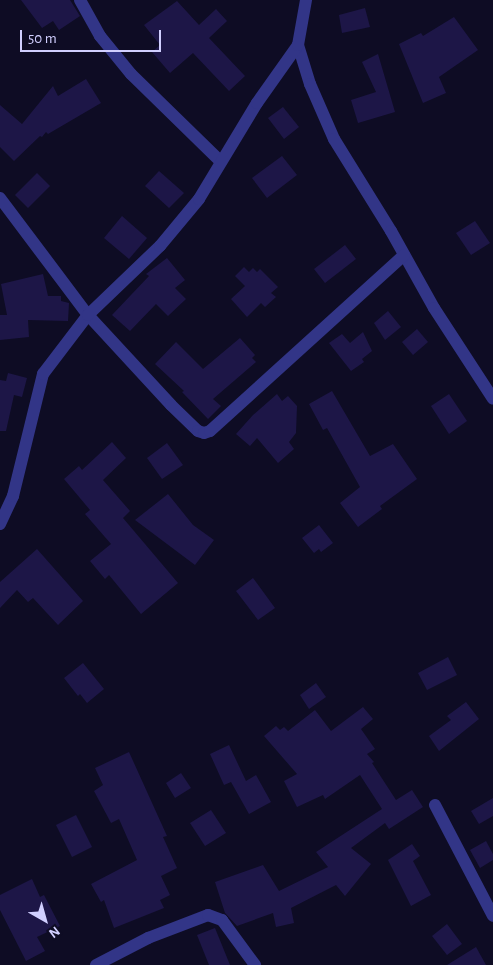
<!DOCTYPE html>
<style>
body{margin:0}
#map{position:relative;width:493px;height:965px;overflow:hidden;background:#0e0c24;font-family:"Alegreya Sans",sans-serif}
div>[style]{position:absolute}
.building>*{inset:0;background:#1d1647}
.minor>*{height:12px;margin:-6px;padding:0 6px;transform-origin:6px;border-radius:6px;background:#323587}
span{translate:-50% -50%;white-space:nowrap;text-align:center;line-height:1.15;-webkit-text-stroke:4px #0e0c24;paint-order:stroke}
.north{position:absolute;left:20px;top:895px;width:50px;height:50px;-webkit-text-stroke:4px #0e0c24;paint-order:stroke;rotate:142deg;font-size:14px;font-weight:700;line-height:20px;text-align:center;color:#d1cfff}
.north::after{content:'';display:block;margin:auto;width:18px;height:22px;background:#d1cfff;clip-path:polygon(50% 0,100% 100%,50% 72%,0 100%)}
.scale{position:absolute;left:20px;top:30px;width:141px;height:22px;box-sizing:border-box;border:2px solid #d1cfff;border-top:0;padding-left:6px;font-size:15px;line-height:18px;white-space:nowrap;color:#d1cfff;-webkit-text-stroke:4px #0e0c24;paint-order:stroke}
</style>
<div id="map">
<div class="building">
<div style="clip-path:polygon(21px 0,70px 0,80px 16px,59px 30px,53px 21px,42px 28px)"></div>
<div style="clip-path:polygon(177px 1px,199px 25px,216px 9px,227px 21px,209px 38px,245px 76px,229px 91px,193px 53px,170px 73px,152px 52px,160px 45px,144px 25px)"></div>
<div style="clip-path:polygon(365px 8px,370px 27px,342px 33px,339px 15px)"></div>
<div style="clip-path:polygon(454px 17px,478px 50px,439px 77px,446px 93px,423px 103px,399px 44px,421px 33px,423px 36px)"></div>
<div style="clip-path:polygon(378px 54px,395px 112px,358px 123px,351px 100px,376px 92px,362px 62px)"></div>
<div style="clip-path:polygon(86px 79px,101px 103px,48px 134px,46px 132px,42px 137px,40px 136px,14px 161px,0 147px,0 105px,22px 124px,53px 86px,58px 96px)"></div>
<div style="clip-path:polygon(283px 107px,299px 127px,284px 139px,268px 118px)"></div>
<div style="clip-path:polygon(282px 156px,297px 175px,267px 198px,252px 178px)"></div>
<div style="clip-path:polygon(159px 171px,184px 193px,169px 208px,145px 186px)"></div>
<div style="clip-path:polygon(37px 173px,50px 186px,28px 208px,15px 195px)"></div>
<div style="clip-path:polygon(122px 216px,147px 238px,129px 259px,104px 238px)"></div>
<div style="clip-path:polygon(475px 221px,490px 243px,471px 255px,456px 233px)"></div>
<div style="clip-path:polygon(345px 245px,356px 259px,325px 283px,314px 269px)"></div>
<div style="clip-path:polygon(167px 258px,185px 280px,175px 288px,186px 299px,168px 316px,156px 304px,130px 331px,112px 315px,149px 276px,146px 274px)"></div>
<div style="clip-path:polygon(244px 267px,249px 272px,253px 268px,257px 272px,260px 269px,278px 287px,271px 293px,276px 297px,265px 307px,261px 303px,247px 317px,231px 299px,245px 286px,235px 276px)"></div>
<div style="clip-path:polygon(43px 274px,48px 296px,61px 296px,61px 301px,69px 303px,68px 321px,28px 320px,29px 337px,0 340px,0 315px,7px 315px,1px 284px)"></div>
<div style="clip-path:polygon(388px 311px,401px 327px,385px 340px,374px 323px)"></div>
<div style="clip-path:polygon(417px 329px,428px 342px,413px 355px,402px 342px)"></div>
<div style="clip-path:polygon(363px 332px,372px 351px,362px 359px,364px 362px,351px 371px,329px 343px,342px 334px,350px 343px)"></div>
<div style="clip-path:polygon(240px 338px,255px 355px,252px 358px,256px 362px,213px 399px,221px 406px,208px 419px,182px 392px,184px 391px,155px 364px,176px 342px,203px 369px)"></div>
<div style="clip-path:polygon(8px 373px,27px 378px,22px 397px,14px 395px,6px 431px,0 431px,0 380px,6px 381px)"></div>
<div style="clip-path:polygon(332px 391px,370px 456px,393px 444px,417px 479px,380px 506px,382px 509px,358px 527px,340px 503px,360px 487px,327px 428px,323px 430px,309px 404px)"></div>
<div style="clip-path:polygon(277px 394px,282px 401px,288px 396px,297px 406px,296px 433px,289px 442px,294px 449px,278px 463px,257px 438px,250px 446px,236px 434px,253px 415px)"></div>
<div style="clip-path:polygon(449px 394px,467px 421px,449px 434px,431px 406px)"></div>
<div style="clip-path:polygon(112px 442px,126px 458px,103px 480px,130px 511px,123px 518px,178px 583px,141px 614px,109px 575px,105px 579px,90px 561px,111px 544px,85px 514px,90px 510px,64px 479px,79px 466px,82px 470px)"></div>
<div style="clip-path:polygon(167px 443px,183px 465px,162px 479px,147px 458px)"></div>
<div style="clip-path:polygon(168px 494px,193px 525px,214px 540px,195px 565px,135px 520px)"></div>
<div style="clip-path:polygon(319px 525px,333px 543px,321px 552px,319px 549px,314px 553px,302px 538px)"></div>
<div style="clip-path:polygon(37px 549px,83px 601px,58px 625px,33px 598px,28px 602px,17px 590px,0 608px,0 582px)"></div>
<div style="clip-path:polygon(253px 578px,275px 608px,258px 620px,236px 591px)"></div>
<div style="clip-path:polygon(448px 657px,457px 675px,427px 690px,418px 673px)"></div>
<div style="clip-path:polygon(83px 663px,104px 689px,87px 703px,80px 694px,78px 696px,64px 678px)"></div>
<div style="clip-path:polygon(316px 683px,326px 697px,309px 709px,300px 695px)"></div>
<div style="clip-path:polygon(466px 702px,479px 719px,439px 751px,429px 736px,451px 720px,447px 716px)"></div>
<div style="clip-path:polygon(363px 707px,373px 719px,361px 729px,375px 749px,367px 754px,374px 762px,372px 763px,396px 800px,412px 790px,423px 807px,389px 829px,385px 823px,351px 848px,371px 864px,345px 896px,336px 885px,291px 908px,294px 923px,276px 927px,273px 913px,237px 926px,225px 913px,215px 882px,263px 865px,279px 891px,328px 867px,316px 852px,382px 809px,360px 775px,325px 799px,323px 795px,297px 807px,284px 781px,297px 774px,264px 736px,276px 726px,280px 730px,284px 727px,288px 731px,315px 710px,331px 731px)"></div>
<div style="clip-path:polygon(229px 745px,246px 781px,256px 775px,271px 802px,249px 814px,231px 782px,224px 785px,210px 754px)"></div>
<div style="clip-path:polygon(129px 752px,167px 836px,163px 837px,177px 868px,161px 876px,170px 895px,160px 900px,164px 908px,114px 928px,104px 900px,101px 902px,91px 884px,137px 860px,119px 819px,111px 823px,94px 791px,103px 785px,95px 768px)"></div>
<div style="clip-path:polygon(181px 773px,191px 788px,175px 798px,166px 783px)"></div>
<div style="clip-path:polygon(493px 798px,493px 816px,479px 824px,471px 811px)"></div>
<div style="clip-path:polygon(211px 810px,226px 833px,205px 846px,190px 823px)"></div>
<div style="clip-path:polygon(76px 815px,92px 847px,72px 857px,56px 825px)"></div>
<div style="clip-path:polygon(486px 841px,493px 854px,493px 860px,480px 868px,470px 850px)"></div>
<div style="clip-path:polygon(412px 844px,420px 856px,413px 861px,431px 895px,411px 906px,388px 860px)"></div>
<div style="clip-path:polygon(32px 879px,40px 897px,44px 895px,60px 926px,37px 937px,45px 951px,26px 961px,0 910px,0 895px)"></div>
<div style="clip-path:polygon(447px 924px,462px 944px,447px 955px,432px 936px)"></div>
<div style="clip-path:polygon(215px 928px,230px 965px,209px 965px,197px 935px)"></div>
<div style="clip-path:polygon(476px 947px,486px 965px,447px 965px)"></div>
</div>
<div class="minor">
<div style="left:80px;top:0;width:41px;rotate:60.9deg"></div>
<div style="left:100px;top:36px;width:49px;rotate:50.8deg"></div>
<div style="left:131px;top:74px;width:124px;rotate:44.3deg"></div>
<div style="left:298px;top:45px;width:41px;rotate:72.9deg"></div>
<div style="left:310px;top:84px;width:60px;rotate:66.4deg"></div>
<div style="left:334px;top:139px;width:108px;rotate:58.2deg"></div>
<div style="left:391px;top:231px;width:88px;rotate:60.8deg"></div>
<div style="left:434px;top:308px;width:108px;rotate:57deg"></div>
<div style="left:0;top:198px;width:146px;rotate:53.1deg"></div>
<div style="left:88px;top:315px;width:122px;rotate:47.3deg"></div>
<div style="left:171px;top:405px;width:37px;rotate:44deg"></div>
<div style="left:198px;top:431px;width:6px;rotate:18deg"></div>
<div style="left:204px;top:433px;width:6px;rotate:-18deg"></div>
<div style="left:210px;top:431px;width:262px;rotate:-42.2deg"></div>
<div style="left:0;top:524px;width:31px;rotate:-65deg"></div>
<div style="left:13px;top:496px;width:126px;rotate:-76.2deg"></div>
<div style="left:43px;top:374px;width:74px;rotate:-52.7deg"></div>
<div style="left:88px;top:315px;width:100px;rotate:-43.8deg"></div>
<div style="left:160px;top:246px;width:61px;rotate:-50.3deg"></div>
<div style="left:199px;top:199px;width:112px;rotate:-58.9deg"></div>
<div style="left:257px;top:103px;width:71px;rotate:-54.7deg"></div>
<div style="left:298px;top:45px;width:46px;rotate:-79.9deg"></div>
<div style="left:435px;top:805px;width:125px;rotate:62.4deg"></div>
<div style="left:96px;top:965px;width:59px;rotate:-27.4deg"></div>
<div style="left:148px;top:938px;width:64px;rotate:-21deg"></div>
<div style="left:208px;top:915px;width:15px;rotate:20deg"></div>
<div style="left:222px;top:920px;width:56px;rotate:53.7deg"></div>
</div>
<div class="north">N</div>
<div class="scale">50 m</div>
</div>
